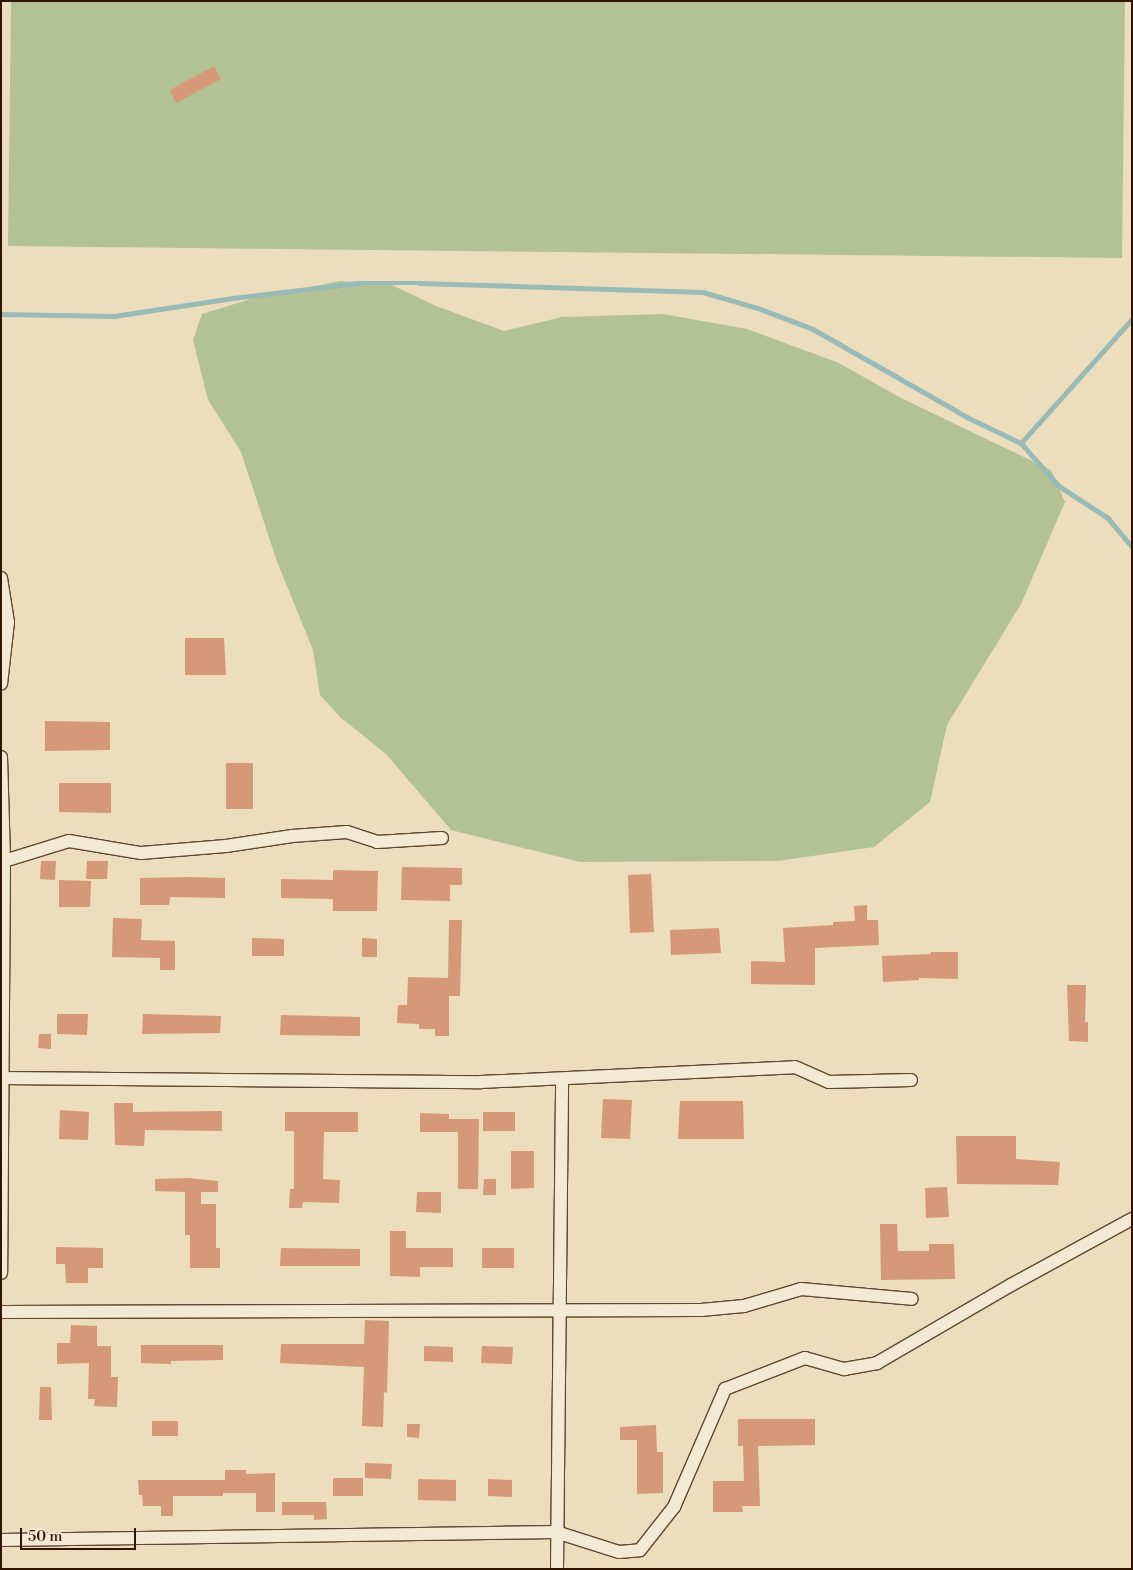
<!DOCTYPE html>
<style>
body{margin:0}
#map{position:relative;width:1133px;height:1570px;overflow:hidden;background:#ecddbd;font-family:"Libre Bodoni",serif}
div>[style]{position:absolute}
.green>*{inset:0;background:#b2c295}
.stream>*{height:4.5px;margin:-2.25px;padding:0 2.25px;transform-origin:2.25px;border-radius:2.25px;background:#99bbb6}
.building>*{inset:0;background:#d59878}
.roads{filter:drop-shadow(1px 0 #60472f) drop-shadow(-1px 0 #60472f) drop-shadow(0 1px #60472f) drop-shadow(0 -1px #60472f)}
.minor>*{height:12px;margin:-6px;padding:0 6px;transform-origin:6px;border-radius:6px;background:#f3e9d4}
span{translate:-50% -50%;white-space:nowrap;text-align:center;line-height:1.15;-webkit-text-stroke:5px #f3e9d4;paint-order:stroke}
.frame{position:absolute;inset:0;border:2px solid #311500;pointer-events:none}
.scale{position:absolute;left:20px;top:1528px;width:116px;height:22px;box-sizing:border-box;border:2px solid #311500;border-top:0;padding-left:6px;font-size:15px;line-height:18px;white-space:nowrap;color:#311500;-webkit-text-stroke:4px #f3e9d4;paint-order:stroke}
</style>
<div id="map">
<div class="green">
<div style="clip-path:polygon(11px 1px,1125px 1px,1122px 258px,8px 246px)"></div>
<div style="clip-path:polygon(340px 281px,392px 285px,436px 306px,504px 331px,562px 317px,663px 314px,747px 329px,839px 363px,899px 397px,1051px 470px,1065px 502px,1021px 604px,947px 725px,930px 802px,874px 847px,778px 861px,580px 862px,451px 830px,386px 754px,340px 717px,320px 695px,313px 650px,276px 559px,241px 452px,208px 400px,193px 340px,202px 314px,254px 298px)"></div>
</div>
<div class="stream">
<div style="left:1px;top:314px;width:113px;rotate:1deg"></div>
<div style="left:114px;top:316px;width:120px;rotate:-8.6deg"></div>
<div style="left:233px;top:298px;width:126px;rotate:-6.8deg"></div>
<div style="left:358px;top:283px;width:61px"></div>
<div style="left:419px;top:283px;width:284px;rotate:1.8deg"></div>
<div style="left:703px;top:292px;width:57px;rotate:16.2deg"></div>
<div style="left:758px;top:308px;width:59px;rotate:20.9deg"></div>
<div style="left:813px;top:329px;width:177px;rotate:29.7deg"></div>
<div style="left:967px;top:417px;width:60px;rotate:25.7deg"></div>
<div style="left:1021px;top:443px;width:57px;rotate:48.5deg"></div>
<div style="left:1059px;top:486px;width:59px;rotate:33.1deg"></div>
<div style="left:1108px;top:518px;width:38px;rotate:50deg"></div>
<div style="left:1021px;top:443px;width:166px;rotate:-48.2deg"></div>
</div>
<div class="building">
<div style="clip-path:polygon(214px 66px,221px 79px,176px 103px,170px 90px)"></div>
<div style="clip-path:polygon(185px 638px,224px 638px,226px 675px,185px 675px)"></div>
<div style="clip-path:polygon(45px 721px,110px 722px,110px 750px,45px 751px)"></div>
<div style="clip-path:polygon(226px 763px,253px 763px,253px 809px,226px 809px)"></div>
<div style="clip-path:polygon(59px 783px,111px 783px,111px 813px,59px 812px)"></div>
<div style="clip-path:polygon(41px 861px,56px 861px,55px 880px,40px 879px)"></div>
<div style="clip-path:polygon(87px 861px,108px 861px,107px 879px,86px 879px)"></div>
<div style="clip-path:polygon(402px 867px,462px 868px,462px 885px,450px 885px,450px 901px,401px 900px)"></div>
<div style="clip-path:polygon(333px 870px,378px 871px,377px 911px,333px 911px,333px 899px,281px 898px,281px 879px,333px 880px)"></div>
<div style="clip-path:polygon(651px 874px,654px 932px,630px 933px,628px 875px)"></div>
<div style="clip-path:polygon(190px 877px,225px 878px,225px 898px,170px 897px,169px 905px,140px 905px,140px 878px)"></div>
<div style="clip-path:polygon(59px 880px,91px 881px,90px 907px,59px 907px)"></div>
<div style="clip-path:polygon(867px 905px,867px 920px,878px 920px,879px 945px,815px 948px,815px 985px,751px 984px,751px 961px,785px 962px,783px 928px,833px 925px,833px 922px,855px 921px,854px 906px)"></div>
<div style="clip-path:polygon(113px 918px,142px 919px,141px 940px,175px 941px,175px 970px,160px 970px,160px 958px,112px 957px)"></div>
<div style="clip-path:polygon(449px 920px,462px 920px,460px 996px,449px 996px,449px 1036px,435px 1036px,435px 1029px,419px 1029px,419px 1024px,397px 1023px,398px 1005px,407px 1005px,408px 977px,448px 978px)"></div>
<div style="clip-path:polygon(719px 928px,721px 953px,671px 955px,670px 930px)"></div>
<div style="clip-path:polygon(252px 938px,284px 939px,284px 956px,252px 956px)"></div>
<div style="clip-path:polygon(362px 938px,377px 939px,377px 957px,362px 957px)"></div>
<div style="clip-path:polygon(931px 952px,958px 952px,958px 979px,919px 978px,919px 980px,883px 982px,882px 956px,931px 954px)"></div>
<div style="clip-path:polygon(1067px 985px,1086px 985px,1085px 1022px,1088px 1022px,1088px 1042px,1069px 1041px)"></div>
<div style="clip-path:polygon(57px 1014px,88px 1014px,87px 1035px,57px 1034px)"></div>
<div style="clip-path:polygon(143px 1014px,221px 1016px,220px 1033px,142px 1034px)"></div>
<div style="clip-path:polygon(281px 1015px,360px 1017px,360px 1036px,280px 1035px)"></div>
<div style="clip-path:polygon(39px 1034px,51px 1034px,51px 1049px,38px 1048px)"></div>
<div style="clip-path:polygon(603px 1099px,632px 1100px,630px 1139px,601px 1138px)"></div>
<div style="clip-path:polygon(680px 1101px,743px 1101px,744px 1139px,678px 1139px)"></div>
<div style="clip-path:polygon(114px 1103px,133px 1103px,133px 1112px,222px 1111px,222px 1131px,145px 1130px,144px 1146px,115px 1145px)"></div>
<div style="clip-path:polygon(60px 1110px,89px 1112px,88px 1140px,59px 1139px)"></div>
<div style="clip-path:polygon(285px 1112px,358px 1112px,358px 1132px,324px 1132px,323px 1179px,340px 1180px,339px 1203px,303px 1202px,302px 1208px,289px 1208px,290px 1189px,294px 1189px,294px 1131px,285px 1131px)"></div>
<div style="clip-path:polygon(483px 1112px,515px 1112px,515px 1131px,483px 1131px)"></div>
<div style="clip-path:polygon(420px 1113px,449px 1114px,449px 1119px,479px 1119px,478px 1189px,458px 1189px,458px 1132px,420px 1132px)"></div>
<div style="clip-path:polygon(956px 1136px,1016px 1136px,1016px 1159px,1060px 1162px,1058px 1185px,957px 1184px)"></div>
<div style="clip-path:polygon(511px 1151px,534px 1151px,534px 1188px,511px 1189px)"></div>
<div style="clip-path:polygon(188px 1178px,218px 1181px,218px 1192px,201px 1192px,201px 1204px,216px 1204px,216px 1248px,220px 1248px,220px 1268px,190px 1268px,190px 1235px,185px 1235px,185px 1192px,155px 1191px,155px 1179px)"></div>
<div style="clip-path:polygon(484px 1179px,496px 1179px,496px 1195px,483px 1195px)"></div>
<div style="clip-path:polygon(947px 1187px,949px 1217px,926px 1218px,925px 1188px)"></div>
<div style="clip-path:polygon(417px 1192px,441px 1192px,441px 1213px,416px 1212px)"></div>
<div style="clip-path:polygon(880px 1224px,897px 1224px,898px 1251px,929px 1251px,929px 1244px,954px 1244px,955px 1279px,881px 1280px)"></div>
<div style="clip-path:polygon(390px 1231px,406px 1231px,406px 1248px,453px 1248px,453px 1267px,420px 1267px,420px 1277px,390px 1276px)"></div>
<div style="clip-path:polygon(56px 1247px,103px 1248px,103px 1268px,88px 1268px,88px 1283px,66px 1283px,65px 1264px,56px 1264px)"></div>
<div style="clip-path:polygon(281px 1248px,360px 1249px,360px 1266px,280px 1266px)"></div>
<div style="clip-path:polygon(482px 1248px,514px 1248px,514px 1268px,482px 1268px)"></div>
<div style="clip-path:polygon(365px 1320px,389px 1321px,387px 1393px,384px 1392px,383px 1427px,362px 1426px,364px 1367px,280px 1363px,281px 1344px,364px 1344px)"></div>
<div style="clip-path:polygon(71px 1325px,97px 1326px,97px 1346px,111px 1346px,111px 1377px,118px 1377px,117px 1407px,94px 1406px,95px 1399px,88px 1399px,89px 1363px,57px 1364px,57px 1343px,70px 1343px)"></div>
<div style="clip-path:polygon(141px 1345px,223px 1345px,223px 1360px,171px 1361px,171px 1364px,141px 1363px)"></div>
<div style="clip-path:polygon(424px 1346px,453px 1347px,453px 1362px,424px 1361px)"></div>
<div style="clip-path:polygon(482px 1346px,513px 1347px,512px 1364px,481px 1363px)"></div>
<div style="clip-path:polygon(40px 1387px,51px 1387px,52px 1420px,39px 1420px)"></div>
<div style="clip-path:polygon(738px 1419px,815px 1419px,815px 1445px,758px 1446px,760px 1506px,742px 1506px,743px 1512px,713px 1512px,713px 1481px,744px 1481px,743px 1446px,738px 1446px)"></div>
<div style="clip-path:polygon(152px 1421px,178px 1421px,178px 1436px,152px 1436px)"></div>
<div style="clip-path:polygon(407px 1424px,420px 1424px,419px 1438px,407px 1437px)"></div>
<div style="clip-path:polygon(656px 1425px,657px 1452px,663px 1452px,663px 1493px,637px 1494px,637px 1440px,620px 1440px,620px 1427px)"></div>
<div style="clip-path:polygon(365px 1463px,392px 1464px,391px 1479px,365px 1478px)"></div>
<div style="clip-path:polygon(225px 1470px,246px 1470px,246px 1474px,275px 1473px,275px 1512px,256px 1512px,256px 1493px,223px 1493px,223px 1496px,173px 1496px,173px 1516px,161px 1516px,161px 1506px,143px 1506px,142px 1495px,139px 1495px,138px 1480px,225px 1480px)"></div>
<div style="clip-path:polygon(333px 1478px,363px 1478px,363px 1496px,333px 1496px)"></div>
<div style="clip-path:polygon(418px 1479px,456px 1480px,456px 1501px,418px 1500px)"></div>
<div style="clip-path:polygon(488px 1479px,512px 1480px,512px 1497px,488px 1496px)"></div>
<div style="clip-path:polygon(282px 1502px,326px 1502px,327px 1519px,314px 1520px,314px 1515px,282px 1515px)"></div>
</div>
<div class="roads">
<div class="minor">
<div style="left:1px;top:578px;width:45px;rotate:81deg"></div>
<div style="left:8px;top:622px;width:62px;rotate:96.4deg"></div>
<div style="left:1px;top:757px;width:104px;rotate:88.3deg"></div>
<div style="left:4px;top:861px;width:412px;rotate:90.4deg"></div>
<div style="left:4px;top:861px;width:68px;rotate:-17.1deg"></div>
<div style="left:69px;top:841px;width:73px;rotate:9.5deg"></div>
<div style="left:141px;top:853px;width:85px;rotate:-4.7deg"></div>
<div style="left:226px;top:846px;width:67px;rotate:-8.6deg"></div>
<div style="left:292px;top:836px;width:55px;rotate:-4.2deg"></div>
<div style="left:347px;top:832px;width:32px;rotate:18deg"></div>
<div style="left:377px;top:842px;width:65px;rotate:-3.5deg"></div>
<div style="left:1px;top:1078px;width:480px;rotate:0.5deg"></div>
<div style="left:481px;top:1082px;width:314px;rotate:-2.7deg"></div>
<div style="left:795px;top:1067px;width:37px;rotate:24deg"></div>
<div style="left:829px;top:1082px;width:82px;rotate:-1.4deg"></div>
<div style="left:1px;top:1312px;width:700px;rotate:-0.16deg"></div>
<div style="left:701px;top:1310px;width:43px;rotate:-5.3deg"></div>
<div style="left:744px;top:1306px;width:59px;rotate:-16.6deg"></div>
<div style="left:801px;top:1289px;width:111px;rotate:5.1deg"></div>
<div style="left:1px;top:1540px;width:555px;rotate:-0.83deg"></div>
<div style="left:556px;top:1532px;width:66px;rotate:17.6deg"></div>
<div style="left:619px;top:1552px;width:21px;rotate:-5deg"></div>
<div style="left:640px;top:1550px;width:55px;rotate:-51.7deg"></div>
<div style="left:674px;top:1507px;width:129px;rotate:-66.6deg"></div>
<div style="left:725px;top:1389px;width:86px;rotate:-21.2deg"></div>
<div style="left:805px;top:1358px;width:41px;rotate:15.8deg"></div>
<div style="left:844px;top:1369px;width:34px;rotate:-10deg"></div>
<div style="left:877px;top:1363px;width:155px;rotate:-30.2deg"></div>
<div style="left:1011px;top:1285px;width:138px;rotate:-28.6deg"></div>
<div style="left:557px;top:1569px;width:490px;rotate:-89.4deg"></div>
</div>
</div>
<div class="frame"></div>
<div class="scale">50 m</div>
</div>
